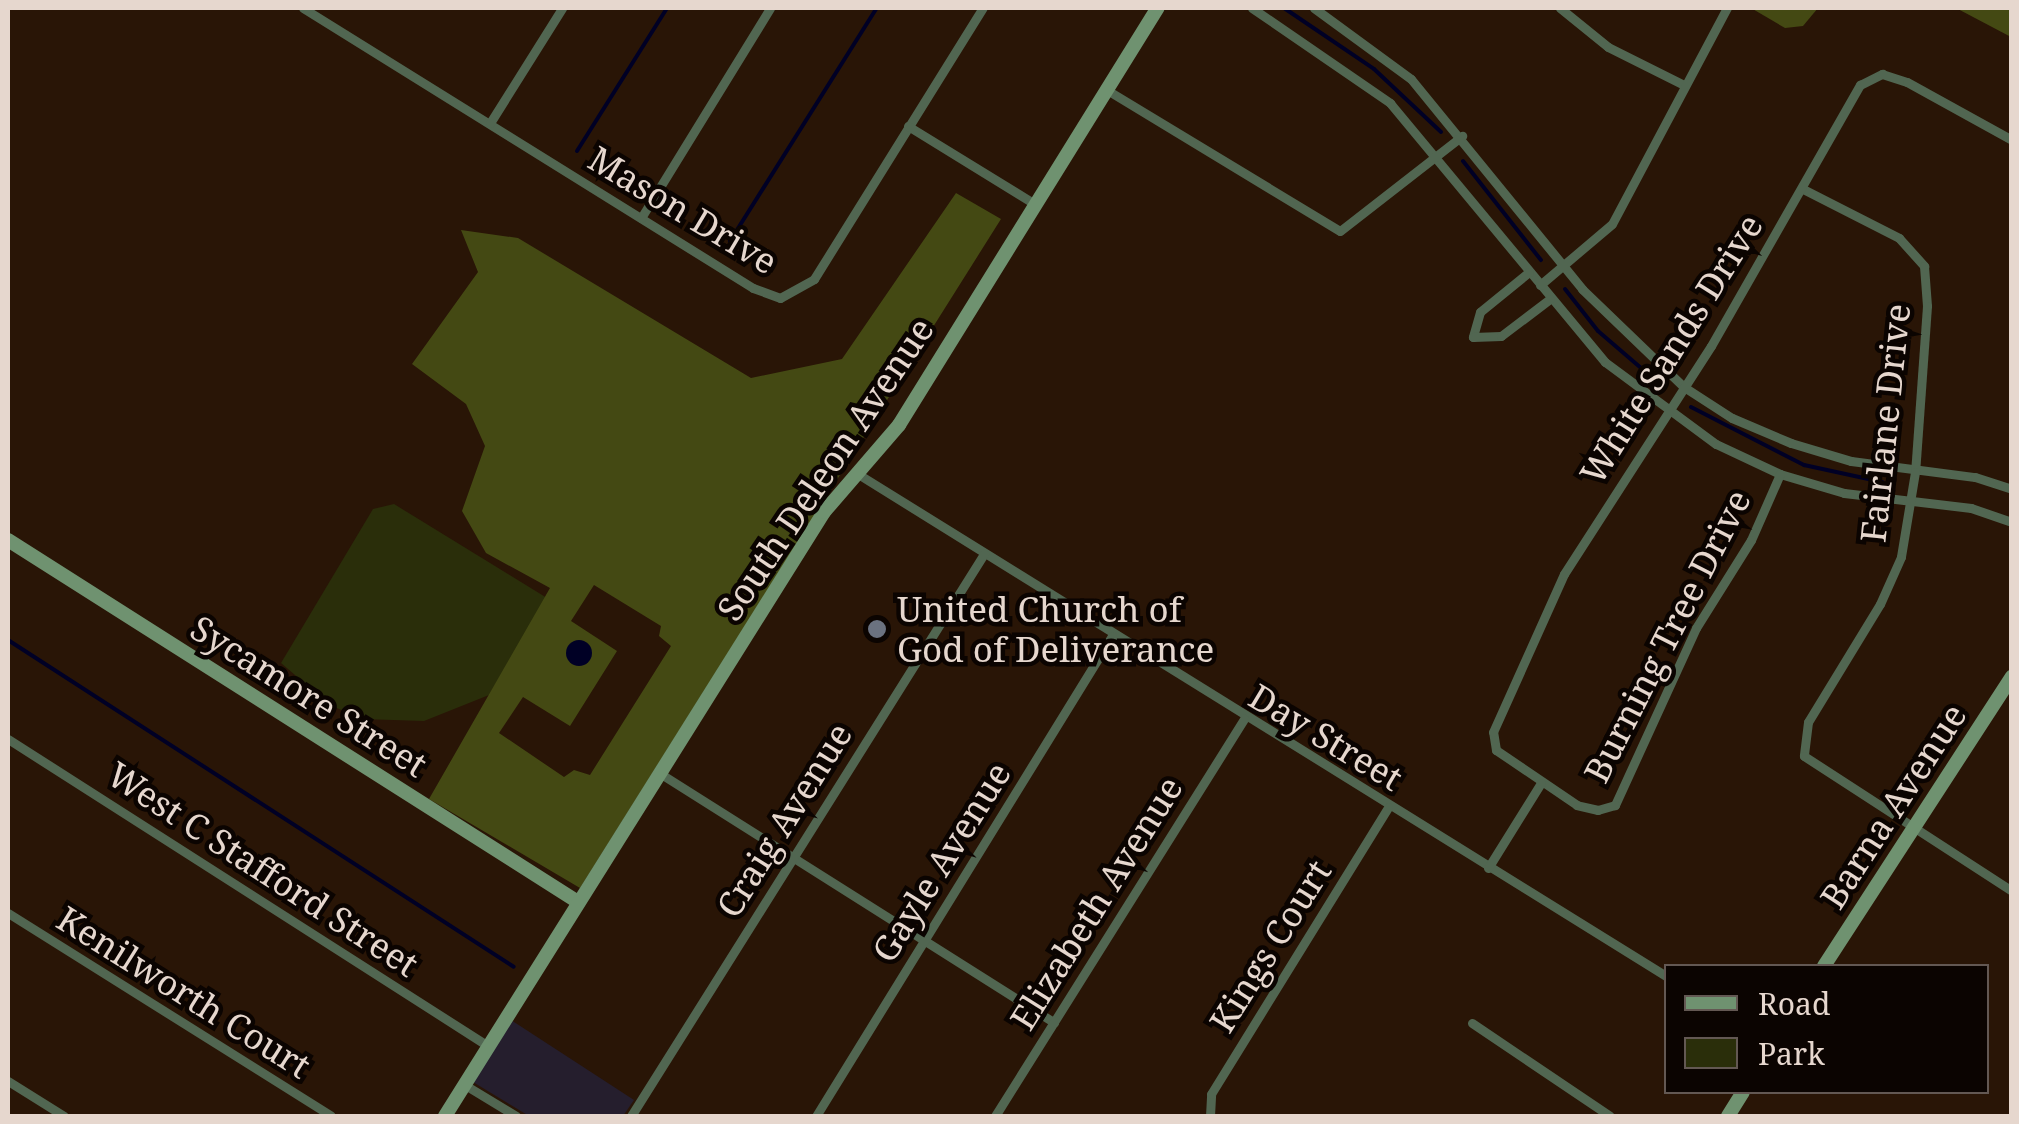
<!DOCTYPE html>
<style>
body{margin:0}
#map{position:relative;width:2019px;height:1124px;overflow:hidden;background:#291506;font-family:"Noto Serif",serif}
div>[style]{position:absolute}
.commercial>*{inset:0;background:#251e2d}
.green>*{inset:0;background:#2a2e0a}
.forest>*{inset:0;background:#444913}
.water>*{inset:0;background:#000025}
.round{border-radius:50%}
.stream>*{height:4px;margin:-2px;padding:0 2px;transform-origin:2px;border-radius:2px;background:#000025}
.street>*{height:9px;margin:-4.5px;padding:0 4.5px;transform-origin:4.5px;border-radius:4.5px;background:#516651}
.secondary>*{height:14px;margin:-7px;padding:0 7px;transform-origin:7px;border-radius:7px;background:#6f9270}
.dots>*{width:28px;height:28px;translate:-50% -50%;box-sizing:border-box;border:5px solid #0b0401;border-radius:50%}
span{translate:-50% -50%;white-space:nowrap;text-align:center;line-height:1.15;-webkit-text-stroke:9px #0b0401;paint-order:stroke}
.street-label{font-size:35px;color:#e6d7ce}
.poi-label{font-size:35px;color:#e6d7ce}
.left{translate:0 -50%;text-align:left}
.frame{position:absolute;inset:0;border:10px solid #e6d7ce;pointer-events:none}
.legend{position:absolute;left:1664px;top:964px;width:325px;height:130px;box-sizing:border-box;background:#0b0401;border:2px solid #635853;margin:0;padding:12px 18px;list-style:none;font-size:30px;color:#e6d7ce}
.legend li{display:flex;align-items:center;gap:20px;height:50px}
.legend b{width:50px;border:2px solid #635853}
</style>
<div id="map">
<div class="commercial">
<div style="clip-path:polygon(511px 1020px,634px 1100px,623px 1116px,529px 1116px,473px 1082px)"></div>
</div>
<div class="green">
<div style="clip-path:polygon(394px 504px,547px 598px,489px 695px,424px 721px,362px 719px,330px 705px,281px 663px,373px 509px)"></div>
</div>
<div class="forest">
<div style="clip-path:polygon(1751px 8px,1818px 8px,1803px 26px,1785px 28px)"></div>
<div style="clip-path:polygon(1956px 8px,2011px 8px,2011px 37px)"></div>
<div style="clip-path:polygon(evenodd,956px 193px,1001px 219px,580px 888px,429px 799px,550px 588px,486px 553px,462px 511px,485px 446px,466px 404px,412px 364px,478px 272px,461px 230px,518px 238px,751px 378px,842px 359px,956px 193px,594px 585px,661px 626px,659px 636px,671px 646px,590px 775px,574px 770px,564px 777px,499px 733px,523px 697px,570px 726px,617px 651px,571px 621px,594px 585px)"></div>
</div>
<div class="water">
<div class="round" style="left:566px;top:640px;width:26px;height:26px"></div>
</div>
<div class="stream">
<div style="left:1284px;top:8px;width:109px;rotate:34.1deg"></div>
<div style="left:1374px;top:69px;width:92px;rotate:43.2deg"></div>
<div style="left:577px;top:151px;width:169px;rotate:-57.8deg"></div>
<div style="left:1463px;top:161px;width:126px;rotate:51.8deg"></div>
<div style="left:730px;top:241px;width:275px;rotate:-57.8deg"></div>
<div style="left:1565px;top:289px;width:53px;rotate:51.8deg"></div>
<div style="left:1598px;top:331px;width:84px;rotate:40.7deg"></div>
<div style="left:1691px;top:407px;width:127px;rotate:27.2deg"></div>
<div style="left:1804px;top:465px;width:80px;rotate:12.3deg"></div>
<div style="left:8px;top:640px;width:602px;rotate:32.87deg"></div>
</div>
<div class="street">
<div style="left:303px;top:8px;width:530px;rotate:31.89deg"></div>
<div style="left:753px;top:288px;width:29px;rotate:20deg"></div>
<div style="left:780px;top:298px;width:39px;rotate:-29deg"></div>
<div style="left:814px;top:279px;width:319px;rotate:-58.1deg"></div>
<div style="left:1252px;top:8px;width:168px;rotate:34.5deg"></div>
<div style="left:1390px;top:103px;width:337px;rotate:50.3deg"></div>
<div style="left:1605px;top:362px;width:138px;rotate:36.5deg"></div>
<div style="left:1716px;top:444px;width:71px;rotate:25.1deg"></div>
<div style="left:1780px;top:474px;width:67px;rotate:16.5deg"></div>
<div style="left:1844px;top:493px;width:128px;rotate:6.7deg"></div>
<div style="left:1971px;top:508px;width:43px;rotate:18.9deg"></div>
<div style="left:1314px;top:8px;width:120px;rotate:36.2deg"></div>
<div style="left:1411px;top:79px;width:271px;rotate:50.8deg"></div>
<div style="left:1582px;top:289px;width:141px;rotate:43.9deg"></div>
<div style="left:1684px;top:387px;width:57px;rotate:32.9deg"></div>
<div style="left:1732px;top:418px;width:64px;rotate:23deg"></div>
<div style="left:1791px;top:443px;width:63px;rotate:16.7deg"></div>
<div style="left:1851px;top:461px;width:125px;rotate:7.4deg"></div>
<div style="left:1975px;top:477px;width:39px;rotate:18deg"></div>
<div style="left:1560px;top:8px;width:62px;rotate:39.1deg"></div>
<div style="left:1608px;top:47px;width:85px;rotate:26.6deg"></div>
<div style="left:1107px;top:90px;width:272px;rotate:31.2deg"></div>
<div style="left:1340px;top:231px;width:155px;rotate:-37.9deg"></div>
<div style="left:490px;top:123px;width:136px;rotate:-57.9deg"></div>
<div style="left:908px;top:126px;width:149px;rotate:31.6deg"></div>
<div style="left:1803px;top:189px;width:108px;rotate:27deg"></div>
<div style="left:1899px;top:238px;width:38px;rotate:48deg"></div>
<div style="left:1924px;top:266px;width:40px;rotate:85.7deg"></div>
<div style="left:1927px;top:306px;width:166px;rotate:94.1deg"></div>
<div style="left:1915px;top:472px;width:86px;rotate:99.4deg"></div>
<div style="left:1901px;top:557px;width:51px;rotate:114.1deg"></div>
<div style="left:1880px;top:604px;width:138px;rotate:121.4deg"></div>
<div style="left:1808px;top:722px;width:34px;rotate:97deg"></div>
<div style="left:1804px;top:756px;width:248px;rotate:33deg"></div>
<div style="left:641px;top:218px;width:246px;rotate:-58.4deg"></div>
<div style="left:1529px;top:272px;width:63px;rotate:140.8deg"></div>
<div style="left:1480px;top:312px;width:26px;rotate:106deg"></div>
<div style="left:1473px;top:337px;width:28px;rotate:-2deg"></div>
<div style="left:1501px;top:336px;width:61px;rotate:-37.1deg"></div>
<div style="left:1540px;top:285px;width:94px;rotate:-40.3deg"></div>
<div style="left:1612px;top:224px;width:245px;rotate:-62deg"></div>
<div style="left:858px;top:474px;width:951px;rotate:31.85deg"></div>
<div style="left:1780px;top:474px;width:72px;rotate:113.7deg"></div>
<div style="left:1751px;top:540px;width:104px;rotate:122deg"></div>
<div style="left:1696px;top:628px;width:195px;rotate:114.6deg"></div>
<div style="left:1615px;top:805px;width:18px;rotate:164deg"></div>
<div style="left:1598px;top:810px;width:22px;rotate:-167deg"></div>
<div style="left:1577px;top:805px;width:98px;rotate:-145.8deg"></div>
<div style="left:1496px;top:750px;width:18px;rotate:-99deg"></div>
<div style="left:1493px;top:732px;width:173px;rotate:-65.8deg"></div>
<div style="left:1564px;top:574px;width:271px;rotate:-57.2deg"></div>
<div style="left:1711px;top:346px;width:301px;rotate:-60.3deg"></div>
<div style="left:1860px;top:85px;width:25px;rotate:-27deg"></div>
<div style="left:1882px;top:74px;width:26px;rotate:18deg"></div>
<div style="left:1907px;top:82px;width:120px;rotate:28.9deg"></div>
<div style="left:8px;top:739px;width:570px;rotate:32.6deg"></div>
<div style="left:661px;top:774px;width:465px;rotate:32.3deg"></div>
<div style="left:1488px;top:868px;width:100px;rotate:-58.1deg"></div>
<div style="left:8px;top:913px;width:381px;rotate:32.1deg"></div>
<div style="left:1472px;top:1023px;width:166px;rotate:34deg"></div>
<div style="left:8px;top:1081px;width:66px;rotate:32deg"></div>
<div style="left:465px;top:1085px;width:60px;rotate:31.3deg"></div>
<div style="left:631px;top:1116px;width:664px;rotate:-57.87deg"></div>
<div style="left:816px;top:1116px;width:564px;rotate:-58.34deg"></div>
<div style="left:995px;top:1116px;width:469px;rotate:-57.9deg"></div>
<div style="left:1210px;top:1116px;width:22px;rotate:-87deg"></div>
<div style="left:1211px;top:1094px;width:337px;rotate:-58.3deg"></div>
</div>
<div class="secondary">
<div style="left:8px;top:540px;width:675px;rotate:32.42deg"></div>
<div style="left:1824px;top:966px;width:345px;rotate:-57deg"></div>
<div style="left:445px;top:1116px;width:713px;rotate:-57.89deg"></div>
<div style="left:824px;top:512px;width:115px;rotate:-49.2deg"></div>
<div style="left:899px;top:425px;width:491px;rotate:-58.2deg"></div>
<div style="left:1728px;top:1116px;width:28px;rotate:-58deg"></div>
</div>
<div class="dots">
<div style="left:877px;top:629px;background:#6b7280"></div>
</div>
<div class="street-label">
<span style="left:683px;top:210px;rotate:31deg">Mason Drive</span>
<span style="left:1671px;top:349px;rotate:-58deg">White Sands Drive</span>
<span style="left:1885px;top:423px;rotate:-84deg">Fairlane Drive</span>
<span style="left:825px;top:469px;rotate:-56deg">South Deleon Avenue</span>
<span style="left:1667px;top:636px;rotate:-63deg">Burning Tree Drive</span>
<span style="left:309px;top:696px;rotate:32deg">Sycamore Street</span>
<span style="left:1326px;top:737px;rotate:31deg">Day Street</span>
<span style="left:1893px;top:806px;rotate:-57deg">Barna Avenue</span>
<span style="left:784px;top:820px;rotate:-58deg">Craig Avenue</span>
<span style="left:941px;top:862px;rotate:-58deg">Gayle Avenue</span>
<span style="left:263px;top:869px;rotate:33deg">West C Stafford Street</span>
<span style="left:1096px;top:903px;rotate:-58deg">Elizabeth Avenue</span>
<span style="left:1270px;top:946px;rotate:-58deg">Kings Court</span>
<span style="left:184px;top:992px;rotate:32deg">Kenilworth Court</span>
</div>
<div class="poi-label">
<span class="left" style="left:897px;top:629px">United Church of<br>God of Deliverance</span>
</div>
<div class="frame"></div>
<ul class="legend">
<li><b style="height:12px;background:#6f9270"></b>Road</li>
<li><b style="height:28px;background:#2a2e0a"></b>Park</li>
</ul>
</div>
